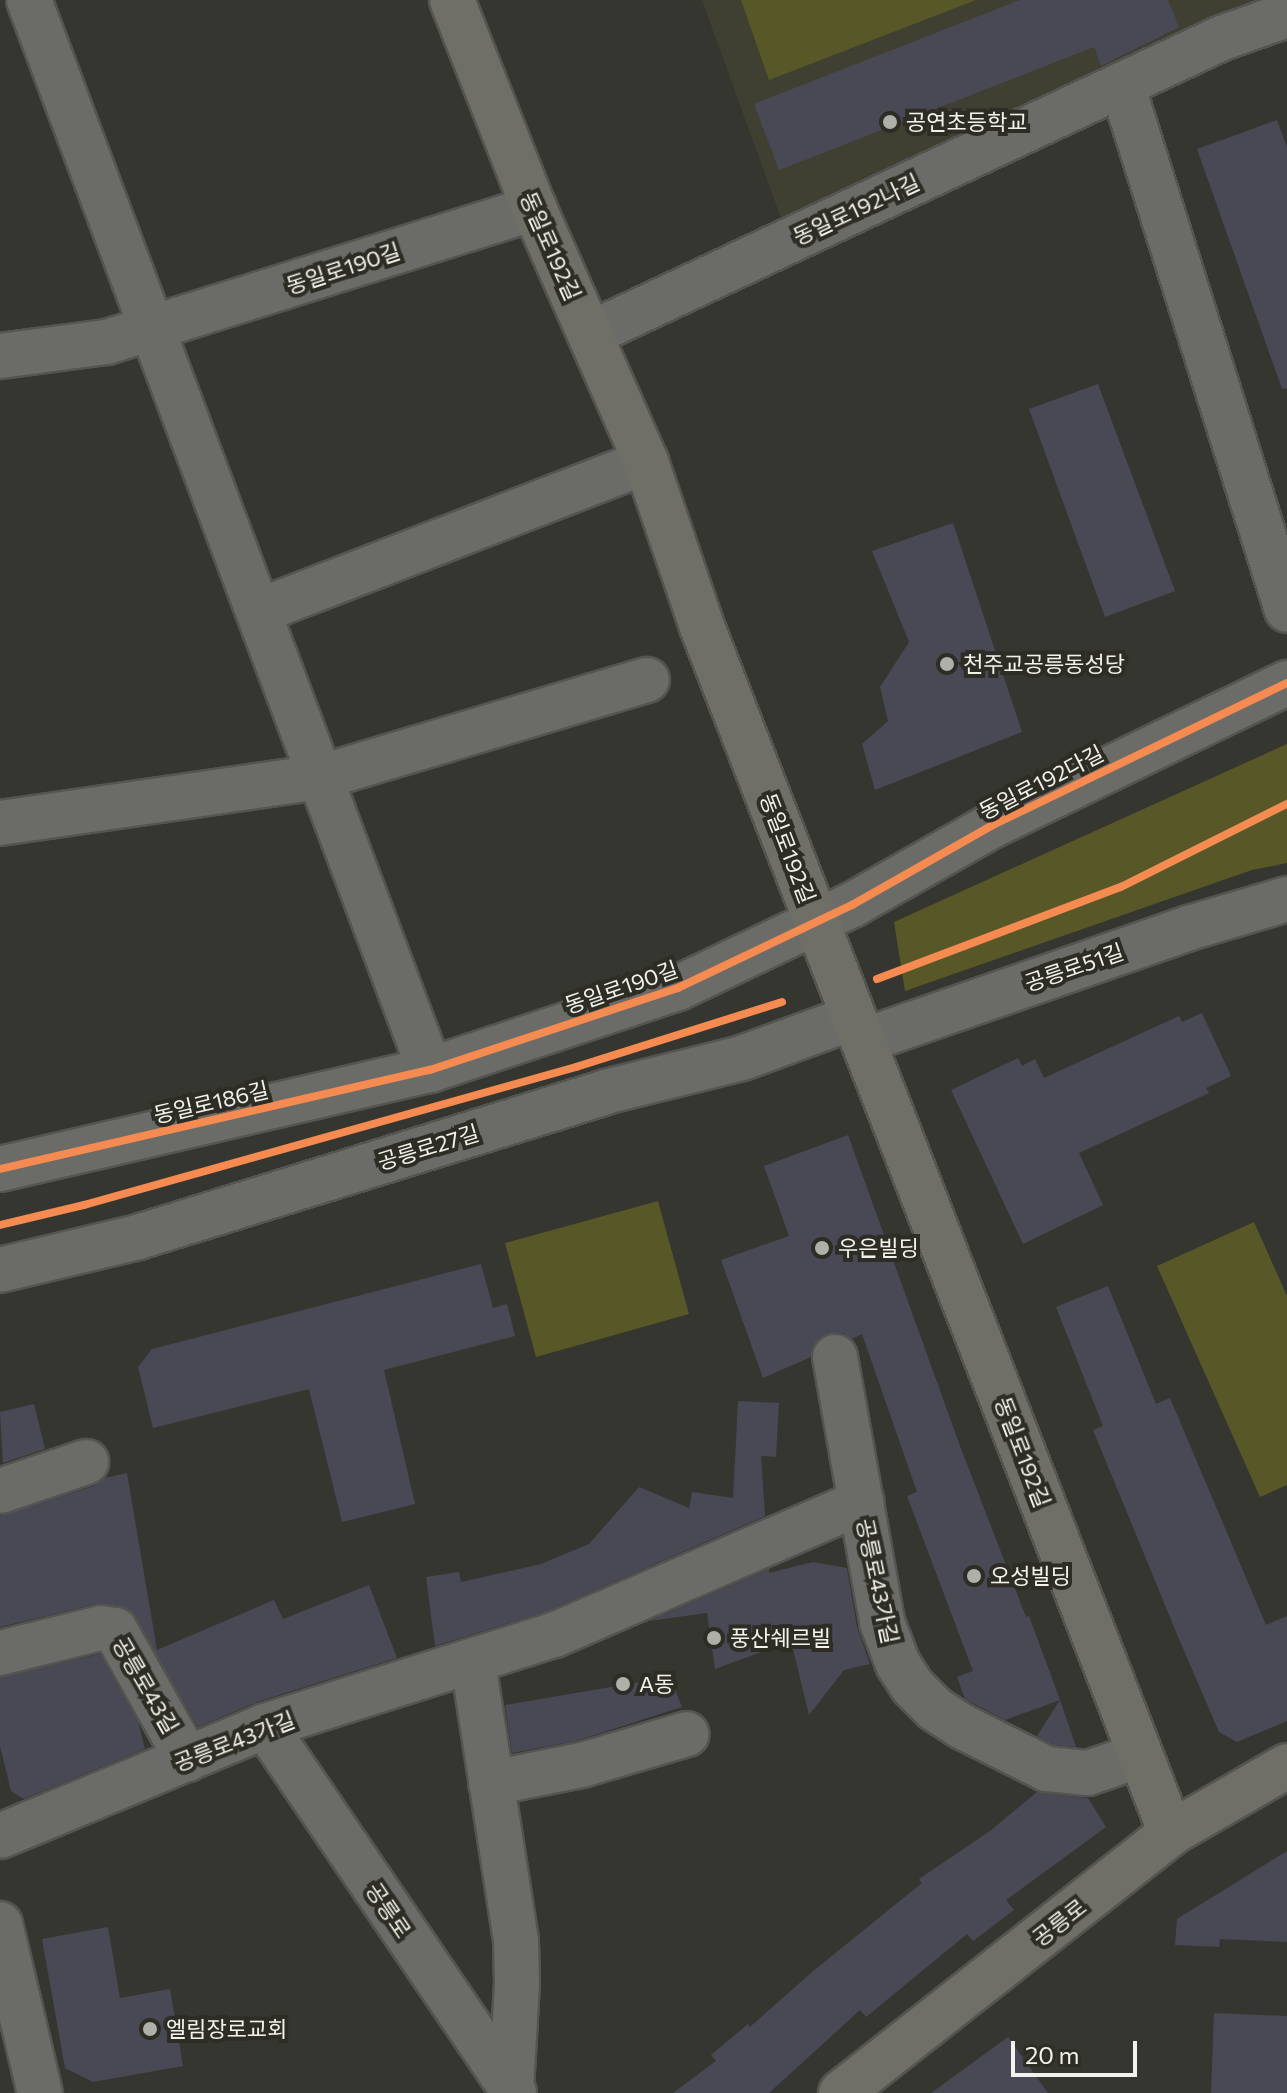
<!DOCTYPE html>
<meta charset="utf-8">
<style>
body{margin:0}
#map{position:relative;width:1287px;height:2093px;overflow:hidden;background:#363631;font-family:Commissioner,"Noto Sans KR",sans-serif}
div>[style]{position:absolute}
.built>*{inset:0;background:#404032}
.green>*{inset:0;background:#585727}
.building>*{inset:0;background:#494855}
.roads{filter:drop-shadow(2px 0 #545450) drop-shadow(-2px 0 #545450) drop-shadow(0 2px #545450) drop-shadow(0 -2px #545450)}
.street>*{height:44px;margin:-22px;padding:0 22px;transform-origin:22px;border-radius:22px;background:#6b6b67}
.secondary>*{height:44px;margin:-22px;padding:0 22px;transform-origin:22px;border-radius:22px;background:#6f6f68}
.cycleway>*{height:8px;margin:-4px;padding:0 4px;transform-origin:4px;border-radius:4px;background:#f68b52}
.dots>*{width:22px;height:22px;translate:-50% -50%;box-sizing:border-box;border:4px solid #2d2d25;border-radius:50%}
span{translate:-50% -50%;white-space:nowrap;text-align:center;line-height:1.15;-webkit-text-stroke:8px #2d2d25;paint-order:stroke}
.poi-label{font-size:22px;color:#f2f2ec}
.left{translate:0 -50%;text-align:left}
.street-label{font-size:22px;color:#f2f2ec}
.scale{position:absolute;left:1011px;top:2041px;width:126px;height:36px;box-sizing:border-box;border:4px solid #f2f2ec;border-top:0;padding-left:10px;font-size:24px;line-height:28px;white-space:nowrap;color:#f2f2ec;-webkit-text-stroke:6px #2d2d25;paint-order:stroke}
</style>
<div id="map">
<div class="built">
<div style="clip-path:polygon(702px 0,1287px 0,1287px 25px,781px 218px)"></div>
</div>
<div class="green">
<div style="clip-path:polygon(741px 0,976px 0,769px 80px)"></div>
<div style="clip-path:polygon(1287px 744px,1287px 863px,1252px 870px,905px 991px,894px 922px)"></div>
<div style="clip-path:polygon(658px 1201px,689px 1314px,536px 1357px,505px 1243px)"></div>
<div style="clip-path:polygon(1254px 1222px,1287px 1296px,1287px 1485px,1260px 1497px,1157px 1266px)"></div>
</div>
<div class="building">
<div style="clip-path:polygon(1020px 0,1168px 0,1179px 27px,1101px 66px,1094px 47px,779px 170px,754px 104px)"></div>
<div style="clip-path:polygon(1277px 120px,1287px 147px,1287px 388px,1282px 389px,1197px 149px)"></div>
<div style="clip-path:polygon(1098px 384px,1175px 591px,1105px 617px,1029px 409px)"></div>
<div style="clip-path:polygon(953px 523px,1022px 732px,875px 790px,862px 744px,888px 721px,880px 687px,909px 642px,872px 551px)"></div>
<div style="clip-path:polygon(1202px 1013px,1231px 1076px,1206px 1088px,1209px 1093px,1079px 1153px,1103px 1205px,1023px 1244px,951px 1090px,1018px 1058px,1022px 1066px,1035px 1059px,1044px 1078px,1179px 1016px,1182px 1022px)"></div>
<div style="clip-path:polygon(848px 1135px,960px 1446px,1026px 1617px,1029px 1616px,1060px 1700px,1076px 1747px,1054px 1745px,1037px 1736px,1060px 1700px,1005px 1720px,965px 1699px,957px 1677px,973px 1671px,907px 1496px,917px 1492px,862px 1334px,852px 1339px,843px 1333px,830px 1333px,818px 1338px,811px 1357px,763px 1378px,721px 1260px,789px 1236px,764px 1166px)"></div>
<div style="clip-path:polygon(481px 1264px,493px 1308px,507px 1304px,515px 1336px,384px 1370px,415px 1504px,342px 1522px,309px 1389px,153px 1428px,138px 1367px,152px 1349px)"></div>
<div style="clip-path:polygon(1108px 1286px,1156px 1404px,1170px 1398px,1266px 1625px,1287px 1616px,1287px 1721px,1237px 1742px,1219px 1732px,1179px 1639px,1093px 1430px,1103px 1426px,1056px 1307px)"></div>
<div style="clip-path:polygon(738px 1401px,779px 1403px,776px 1457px,761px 1456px,765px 1516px,545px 1612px,435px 1646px,426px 1577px,459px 1572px,461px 1582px,541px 1564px,589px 1544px,639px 1487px,689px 1508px,692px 1492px,733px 1498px)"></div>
<div style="clip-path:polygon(34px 1404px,45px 1449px,3px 1463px,0 1412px)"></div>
<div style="clip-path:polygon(127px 1473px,157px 1650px,274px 1600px,283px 1619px,369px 1585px,397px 1658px,257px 1702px,198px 1727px,129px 1609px,96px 1604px,0 1627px,0 1516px,94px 1486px,105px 1478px)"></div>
<div style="clip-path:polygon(813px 1562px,847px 1568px,857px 1627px,870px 1664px,844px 1670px,809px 1715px,791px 1641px,715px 1669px,707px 1613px,649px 1621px,769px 1569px,769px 1573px)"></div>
<div style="clip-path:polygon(100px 1654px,138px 1722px,145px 1749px,24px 1799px,11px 1791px,0 1746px,0 1677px)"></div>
<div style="clip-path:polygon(670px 1677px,682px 1707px,576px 1741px,512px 1753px,505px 1705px)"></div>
<div style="clip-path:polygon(1037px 1792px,1088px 1798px,1106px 1827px,1006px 1900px,1014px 1910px,973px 1941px,967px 1934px,866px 2017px,860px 2010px,769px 2093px,673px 2093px,716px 2061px,711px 2055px,748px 2024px,750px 2027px,812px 1972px,922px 1883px,919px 1879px,990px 1831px)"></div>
<div style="clip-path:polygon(1287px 1851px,1287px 1942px,1220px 1939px,1219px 1947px,1175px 1945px,1177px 1919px)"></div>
<div style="clip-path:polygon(108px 1927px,120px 1998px,170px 1989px,183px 2066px,93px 2082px,65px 2068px,42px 1939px)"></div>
<div style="clip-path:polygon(1214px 2013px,1287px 2016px,1287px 2093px,1211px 2093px)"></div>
<div style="clip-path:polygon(1008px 2037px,1048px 2093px,931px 2093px)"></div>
</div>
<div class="roads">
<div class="street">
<div style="left:29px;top:0;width:1143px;rotate:69.46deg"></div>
<div style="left:1122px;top:85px;width:550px;rotate:72.55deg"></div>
<div style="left:590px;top:334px;width:698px;rotate:-25.1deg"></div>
<div style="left:1222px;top:38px;width:69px;rotate:-19.5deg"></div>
<div style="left:0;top:356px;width:108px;rotate:-7.5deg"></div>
<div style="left:107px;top:342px;width:448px;rotate:-17.4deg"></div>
<div style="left:259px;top:611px;width:415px;rotate:-21.1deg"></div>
<div style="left:0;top:823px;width:324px;rotate:-8.2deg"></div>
<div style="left:321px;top:777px;width:340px;rotate:-16.6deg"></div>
<div style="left:863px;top:1041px;width:345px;rotate:-19.1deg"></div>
<div style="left:1189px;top:928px;width:102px;rotate:-16.5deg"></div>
<div style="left:0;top:1169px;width:441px;rotate:-13deg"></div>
<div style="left:430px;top:1070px;width:261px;rotate:-18.3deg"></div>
<div style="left:678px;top:988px;width:193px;rotate:-25.5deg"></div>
<div style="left:852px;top:905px;width:160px;rotate:-29.6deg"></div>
<div style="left:991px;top:826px;width:329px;rotate:-25.8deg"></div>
<div style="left:0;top:1270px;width:142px;rotate:-13.4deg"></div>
<div style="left:138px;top:1237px;width:489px;rotate:-17.2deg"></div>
<div style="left:605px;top:1092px;width:141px;rotate:-13.9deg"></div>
<div style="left:742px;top:1058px;width:119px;rotate:-20.1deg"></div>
<div style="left:835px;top:1357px;width:269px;rotate:79.9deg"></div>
<div style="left:882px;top:1622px;width:45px;rotate:69.1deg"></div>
<div style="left:898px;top:1664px;width:27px;rotate:57deg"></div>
<div style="left:913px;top:1687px;width:31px;rotate:45deg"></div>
<div style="left:935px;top:1709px;width:31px;rotate:33deg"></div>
<div style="left:961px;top:1726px;width:96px;rotate:26.6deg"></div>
<div style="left:1047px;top:1769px;width:41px;rotate:5.6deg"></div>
<div style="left:1088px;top:1773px;width:55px;rotate:-19.1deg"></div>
<div style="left:0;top:1491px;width:91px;rotate:-18.6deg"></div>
<div style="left:0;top:1653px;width:104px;rotate:-13.9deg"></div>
<div style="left:101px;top:1628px;width:14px;rotate:8deg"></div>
<div style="left:115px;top:1630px;width:148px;rotate:60.8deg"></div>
<div style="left:473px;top:1663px;width:281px;rotate:81.2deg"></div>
<div style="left:516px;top:1941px;width:42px;rotate:88.6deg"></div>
<div style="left:517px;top:1983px;width:106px;rotate:93.2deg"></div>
<div style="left:265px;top:1726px;width:443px;rotate:55.8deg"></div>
<div style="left:491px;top:1783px;width:93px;rotate:-11.2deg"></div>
<div style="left:582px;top:1765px;width:109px;rotate:-16.4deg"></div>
<div style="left:0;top:1836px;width:287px;rotate:-22.5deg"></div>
<div style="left:265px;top:1726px;width:303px;rotate:-17.5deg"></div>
<div style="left:554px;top:1635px;width:335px;rotate:-23.4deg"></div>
<div style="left:0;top:1924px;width:174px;rotate:76.7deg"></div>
</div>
<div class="secondary">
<div style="left:452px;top:0;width:224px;rotate:68.5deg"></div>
<div style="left:534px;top:208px;width:278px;rotate:66.2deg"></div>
<div style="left:646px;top:462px;width:171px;rotate:71.2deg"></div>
<div style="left:701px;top:624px;width:1297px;rotate:68.76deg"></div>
<div style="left:841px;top:2093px;width:420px;rotate:-38.2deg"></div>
<div style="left:1171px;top:1833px;width:134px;rotate:-30deg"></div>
</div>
</div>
<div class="cycleway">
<div style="left:877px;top:979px;width:261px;rotate:-20.7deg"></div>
<div style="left:1121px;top:887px;width:186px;rotate:-26.6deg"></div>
<div style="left:0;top:1169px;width:441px;rotate:-13deg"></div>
<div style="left:430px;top:1070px;width:261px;rotate:-18.3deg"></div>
<div style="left:678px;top:988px;width:193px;rotate:-25.5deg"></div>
<div style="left:852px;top:905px;width:160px;rotate:-29.6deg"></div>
<div style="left:991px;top:826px;width:329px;rotate:-25.8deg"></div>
<div style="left:0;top:1225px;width:86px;rotate:-13.4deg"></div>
<div style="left:84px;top:1205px;width:511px;rotate:-15.67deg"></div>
<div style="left:576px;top:1067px;width:216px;rotate:-17.5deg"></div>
</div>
<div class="dots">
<div style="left:890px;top:122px;background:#b0b0ab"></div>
<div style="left:947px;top:664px;background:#b0b0ab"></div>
<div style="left:822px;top:1248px;background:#b0b0ab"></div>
<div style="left:974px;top:1576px;background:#b0b0ab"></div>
<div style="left:714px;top:1638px;background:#b0b0ab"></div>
<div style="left:623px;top:1684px;background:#b0b0ab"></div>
<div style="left:150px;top:2029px;background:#b0b0ab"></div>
</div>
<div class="poi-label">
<span class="left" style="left:906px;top:122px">공연초등학교</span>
<span class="left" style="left:963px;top:664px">천주교공릉동성당</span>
<span class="left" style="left:838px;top:1248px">우은빌딩</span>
<span class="left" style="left:990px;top:1576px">오성빌딩</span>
<span class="left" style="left:730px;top:1638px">풍산쉐르빌</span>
<span class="left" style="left:639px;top:1684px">A동</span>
<span class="left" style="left:166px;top:2029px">엘림장로교회</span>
</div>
<div class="street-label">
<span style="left:856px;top:209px;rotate:-25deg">동일로192나길</span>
<span style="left:551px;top:246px;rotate:66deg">동일로192길</span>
<span style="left:343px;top:268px;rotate:-18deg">동일로190길</span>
<span style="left:1041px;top:782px;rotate:-27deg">동일로192다길</span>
<span style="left:788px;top:848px;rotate:69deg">동일로192길</span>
<span style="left:1074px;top:967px;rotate:-19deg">공릉로51길</span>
<span style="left:621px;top:987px;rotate:-19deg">동일로190길</span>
<span style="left:211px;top:1102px;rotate:-13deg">동일로186길</span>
<span style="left:428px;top:1147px;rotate:-17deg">공릉로27길</span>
<span style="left:1023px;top:1452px;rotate:69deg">동일로192길</span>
<span style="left:878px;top:1581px;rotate:78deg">공릉로43가길</span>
<span style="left:146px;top:1685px;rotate:60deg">공릉로43길</span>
<span style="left:234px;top:1741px;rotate:-21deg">공릉로43가길</span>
<span style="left:389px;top:1910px;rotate:56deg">공릉로</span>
<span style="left:1059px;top:1922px;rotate:-38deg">공릉로</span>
</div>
<div class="scale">20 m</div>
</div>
